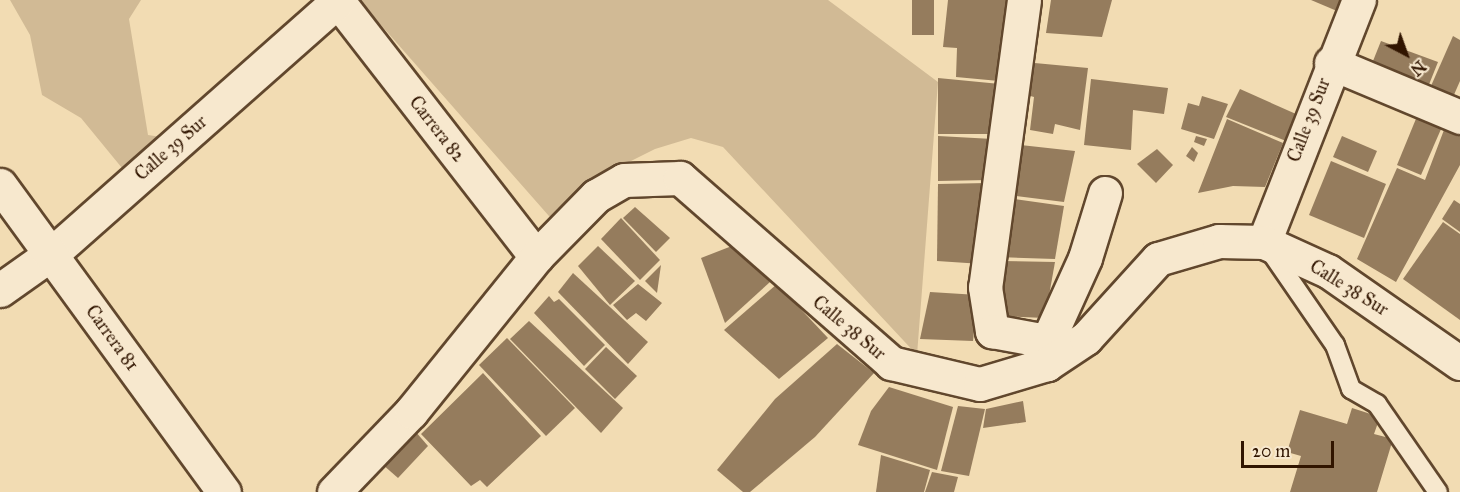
<!DOCTYPE html>
<style>
body{margin:0}
#map{position:relative;width:1460px;height:492px;overflow:hidden;background:#f2dcb3;font-family:"IM FELL Great Primer",serif}
div>[style]{position:absolute}
.green>*{inset:0;background:#d1ba95}
.building>*{inset:0;background:#957c5d}
.roads{filter:drop-shadow(2px 0 #61472d) drop-shadow(-2px 0 #61472d) drop-shadow(0 2px #61472d) drop-shadow(0 -2px #61472d)}
.service>*{height:18px;margin:-9px;padding:0 9px;transform-origin:9px;border-radius:9px;background:#f7e8ce}
.minor>*{height:33px;margin:-16.5px;padding:0 16.5px;transform-origin:16.5px;border-radius:16.5px;background:#f7e8ce}
.tertiary>*{height:33px;margin:-16.5px;padding:0 16.5px;transform-origin:16.5px;border-radius:16.5px;background:#f7e8ce}
.secondary>*{height:33px;margin:-16.5px;padding:0 16.5px;transform-origin:16.5px;border-radius:16.5px;background:#f7e8ce}
span{translate:-50% -50%;white-space:nowrap;text-align:center;line-height:1.15;-webkit-text-stroke:4.5px #f7e8ce;paint-order:stroke}
.street-label{font-size:18px;color:#311500}
.north{position:absolute;left:1376px;top:24px;width:60px;height:60px;-webkit-text-stroke:4px #f7e8ce;paint-order:stroke;rotate:139deg;font-size:16px;font-weight:700;line-height:24px;text-align:center;color:#311500}
.north::after{content:'';display:block;margin:auto;width:21px;height:27px;background:#311500;clip-path:polygon(50% 0,100% 100%,50% 72%,0 100%)}
.scale{position:absolute;left:1241px;top:441px;width:93px;height:27px;box-sizing:border-box;border:3px solid #311500;border-top:0;padding-left:8px;font-size:18px;line-height:21px;white-space:nowrap;color:#311500;-webkit-text-stroke:4px #f7e8ce;paint-order:stroke}
</style>
<div id="map">
<div class="green">
<div style="clip-path:polygon(10px 0,141px 0,129px 19px,148px 135px,174px 139px,151px 166px,122px 168px,81px 118px,42px 95px,30px 35px)"></div>
<div style="clip-path:polygon(359px 0,828px 0,938px 82px,917px 355px,723px 147px,691px 138px,655px 149px,611px 171px,556px 224px)"></div>
</div>
<div class="building">
<div style="clip-path:polygon(912px 0,934px 0,934px 35px,912px 35px)"></div>
<div style="clip-path:polygon(948px 0,1010px 0,999px 81px,956px 77px,957px 48px,943px 47px)"></div>
<div style="clip-path:polygon(1051px 0,1112px 0,1102px 37px,1046px 33px)"></div>
<div style="clip-path:polygon(1311px 0,1341px 0,1337px 11px)"></div>
<div style="clip-path:polygon(1453px 36px,1460px 40px,1460px 81px,1450px 104px,1427px 95px)"></div>
<div style="clip-path:polygon(1381px 41px,1438px 62px,1426px 92px,1369px 71px)"></div>
<div style="clip-path:polygon(1024px 62px,1088px 68px,1080px 130px,1055px 124px,1053px 134px,1030px 130px,1034px 97px,1020px 93px)"></div>
<div style="clip-path:polygon(938px 78px,1000px 84px,994px 134px,938px 134px)"></div>
<div style="clip-path:polygon(1091px 79px,1168px 88px,1164px 114px,1133px 110px,1131px 150px,1084px 145px)"></div>
<div style="clip-path:polygon(1240px 89px,1296px 114px,1286px 141px,1226px 117px)"></div>
<div style="clip-path:polygon(1202px 96px,1228px 104px,1214px 139px,1181px 129px,1188px 103px,1199px 106px)"></div>
<div style="clip-path:polygon(1420px 109px,1445px 120px,1421px 175px,1397px 165px)"></div>
<div style="clip-path:polygon(1227px 119px,1283px 143px,1265px 187px,1233px 186px,1198px 193px)"></div>
<div style="clip-path:polygon(1447px 122px,1460px 128px,1460px 165px,1396px 282px,1357px 259px,1397px 168px,1425px 180px)"></div>
<div style="clip-path:polygon(938px 136px,993px 139px,989px 180px,938px 181px)"></div>
<div style="clip-path:polygon(1196px 136px,1207px 139px,1204px 146px,1194px 142px)"></div>
<div style="clip-path:polygon(1342px 136px,1377px 151px,1368px 172px,1333px 157px)"></div>
<div style="clip-path:polygon(1012px 144px,1075px 151px,1064px 202px,1007px 195px)"></div>
<div style="clip-path:polygon(1192px 147px,1198px 153px,1194px 162px,1186px 156px)"></div>
<div style="clip-path:polygon(1157px 149px,1173px 165px,1156px 183px,1137px 164px)"></div>
<div style="clip-path:polygon(1331px 161px,1386px 184px,1364px 238px,1309px 215px)"></div>
<div style="clip-path:polygon(987px 183px,982px 264px,937px 261px,938px 184px)"></div>
<div style="clip-path:polygon(1007px 198px,1064px 206px,1055px 259px,998px 257px)"></div>
<div style="clip-path:polygon(1454px 200px,1460px 204px,1460px 232px,1442px 219px)"></div>
<div style="clip-path:polygon(635px 207px,670px 238px,656px 252px,623px 218px)"></div>
<div style="clip-path:polygon(621px 218px,660px 260px,640px 280px,601px 239px)"></div>
<div style="clip-path:polygon(1443px 222px,1460px 234px,1460px 320px,1403px 279px)"></div>
<div style="clip-path:polygon(737px 244px,770px 282px,725px 323px,701px 258px)"></div>
<div style="clip-path:polygon(598px 246px,635px 281px,610px 305px,578px 266px)"></div>
<div style="clip-path:polygon(1000px 261px,1055px 262px,1045px 318px,995px 316px)"></div>
<div style="clip-path:polygon(661px 265px,657px 293px,645px 281px)"></div>
<div style="clip-path:polygon(573px 273px,648px 342px,628px 364px,558px 292px)"></div>
<div style="clip-path:polygon(638px 284px,662px 303px,646px 321px,636px 313px,627px 320px,613px 305px)"></div>
<div style="clip-path:polygon(777px 284px,828px 338px,779px 379px,724px 330px)"></div>
<div style="clip-path:polygon(930px 292px,978px 295px,973px 341px,920px 339px)"></div>
<div style="clip-path:polygon(549px 296px,554px 302px,559px 299px,605px 345px,584px 366px,534px 313px)"></div>
<div style="clip-path:polygon(529px 321px,623px 408px,601px 433px,510px 339px)"></div>
<div style="clip-path:polygon(507px 338px,575px 408px,546px 436px,479px 365px)"></div>
<div style="clip-path:polygon(837px 344px,874px 373px,815px 437px,750px 492px,743px 492px,717px 470px,775px 399px)"></div>
<div style="clip-path:polygon(606px 347px,637px 376px,615px 399px,585px 369px)"></div>
<div style="clip-path:polygon(483px 373px,541px 436px,487px 487px,480px 480px,471px 486px,421px 434px)"></div>
<div style="clip-path:polygon(889px 387px,953px 407px,937px 470px,858px 445px,871px 411px)"></div>
<div style="clip-path:polygon(1023px 401px,1026px 422px,983px 428px,986px 409px)"></div>
<div style="clip-path:polygon(958px 406px,985px 409px,969px 476px,941px 471px)"></div>
<div style="clip-path:polygon(1352px 408px,1380px 417px,1374px 434px,1393px 439px,1377px 492px,1290px 492px,1301px 456px,1287px 452px,1300px 410px,1347px 424px)"></div>
<div style="clip-path:polygon(415px 431px,428px 446px,398px 478px,382px 464px)"></div>
<div style="clip-path:polygon(881px 455px,930px 470px,924px 492px,876px 492px)"></div>
<div style="clip-path:polygon(932px 472px,958px 477px,954px 492px,925px 492px)"></div>
</div>
<div class="roads">
<div class="service">
<div style="left:1268px;top:248px;width:118px;rotate:55.4deg"></div>
<div style="left:1335px;top:345px;width:47px;rotate:70deg"></div>
<div style="left:1351px;top:389px;width:30px;rotate:30deg"></div>
<div style="left:1377px;top:404px;width:107px;rotate:55.3deg"></div>
</div>
<div class="minor">
<div style="left:337px;top:0;width:325px;rotate:52.2deg"></div>
<div style="left:1024px;top:0;width:290px;rotate:97.7deg"></div>
<div style="left:985px;top:287px;width:45px;rotate:81deg"></div>
<div style="left:992px;top:331px;width:44px;rotate:10.5deg"></div>
<div style="left:1035px;top:339px;width:28px;rotate:64deg"></div>
<div style="left:1331px;top:63px;width:140px;rotate:22.7deg"></div>
<div style="left:1264px;top:242px;width:260px;rotate:-68.6deg"></div>
<div style="left:0;top:290px;width:67px;rotate:-35.3deg"></div>
<div style="left:55px;top:251px;width:378px;rotate:-41.5deg"></div>
<div style="left:1042px;top:353px;width:104px;rotate:-65.6deg"></div>
<div style="left:1085px;top:258px;width:68px;rotate:-72.9deg"></div>
</div>
<div class="tertiary">
<div style="left:334px;top:492px;width:111px;rotate:-46.1deg"></div>
<div style="left:411px;top:412px;width:199px;rotate:-51.1deg"></div>
<div style="left:536px;top:257px;width:86px;rotate:-45.5deg"></div>
<div style="left:596px;top:196px;width:32px;rotate:-30deg"></div>
<div style="left:624px;top:180px;width:56px;rotate:-2deg"></div>
<div style="left:680px;top:178px;width:281px;rotate:41.2deg"></div>
<div style="left:891px;top:363px;width:91px;rotate:13.3deg"></div>
<div style="left:980px;top:384px;width:70px;rotate:-16.6deg"></div>
<div style="left:1047px;top:364px;width:47px;rotate:-33.7deg"></div>
<div style="left:1086px;top:338px;width:107px;rotate:-47.7deg"></div>
<div style="left:1158px;top:259px;width:64px;rotate:-16.4deg"></div>
<div style="left:1219px;top:241px;width:45px;rotate:1.3deg"></div>
<div style="left:1264px;top:242px;width:70px;rotate:24.4deg"></div>
<div style="left:1328px;top:271px;width:161px;rotate:34.9deg"></div>
</div>
<div class="secondary">
<div style="left:0;top:185px;width:380px;rotate:53.9deg"></div>
</div>
</div>
<div class="street-label">
<span style="left:1309px;top:120px;rotate:-69deg">Calle 39 Sur</span>
<span style="left:437px;top:129px;rotate:52deg">Carrera 82</span>
<span style="left:171px;top:148px;rotate:-41deg">Calle 39 Sur</span>
<span style="left:1349px;top:288px;rotate:32deg">Calle 38 Sur</span>
<span style="left:849px;top:328px;rotate:40deg">Calle 38 Sur</span>
<span style="left:112px;top:338px;rotate:54deg">Carrera 81</span>
</div>
<div class="north">N</div>
<div class="scale">20 m</div>
</div>
